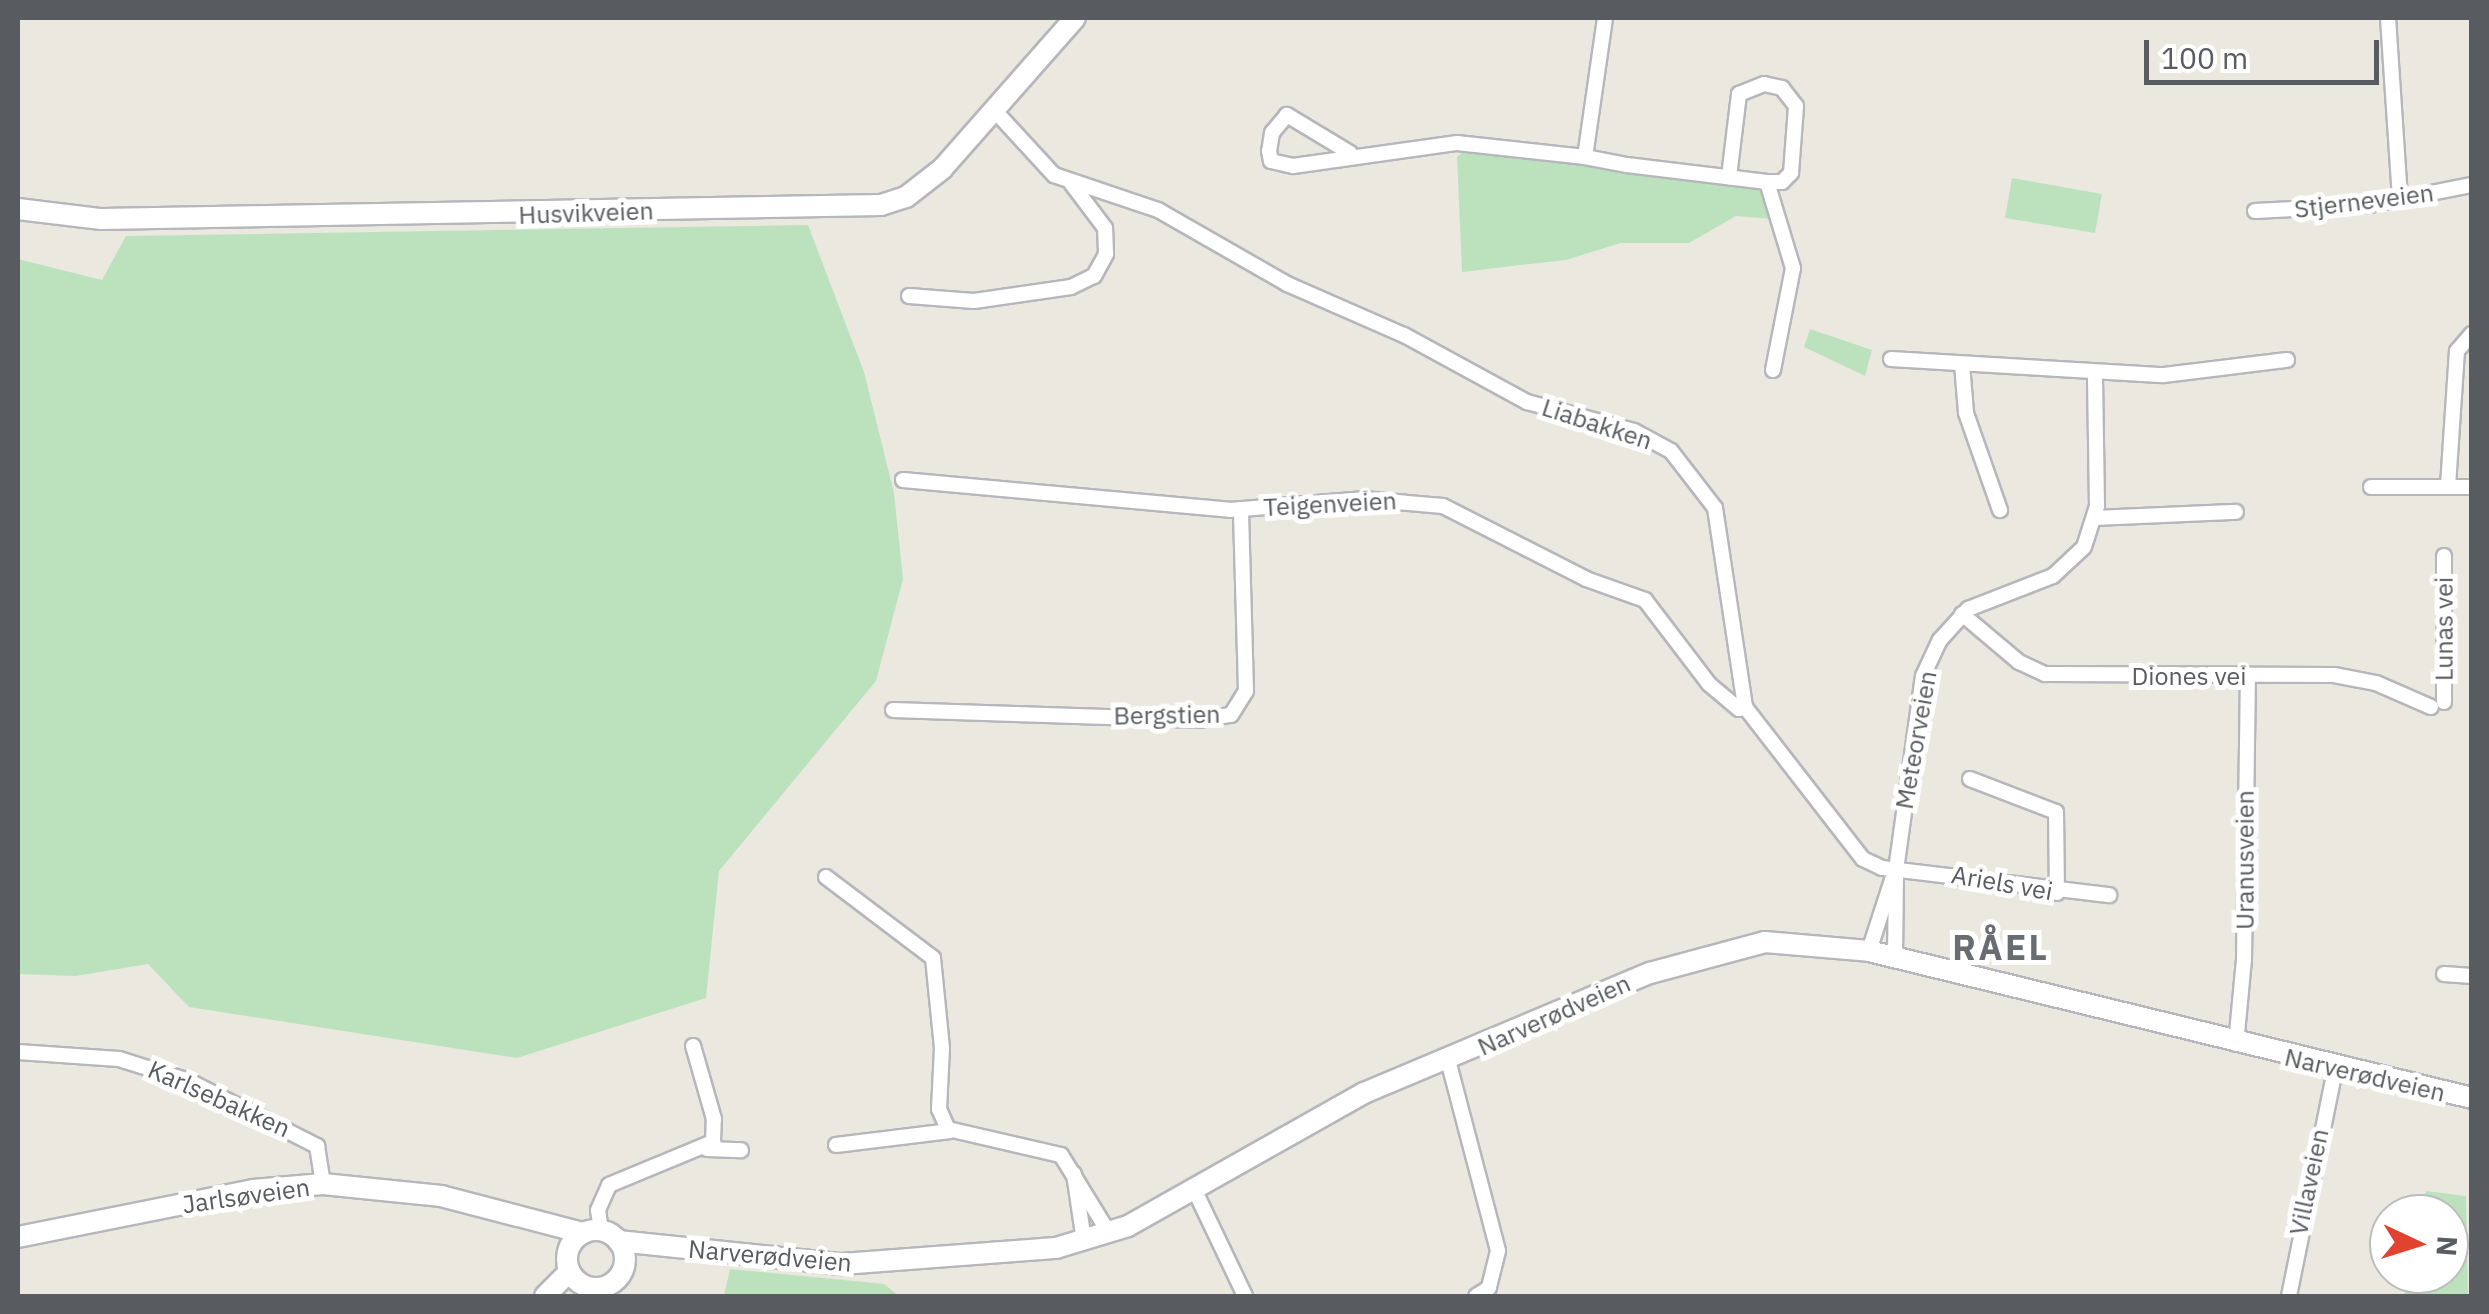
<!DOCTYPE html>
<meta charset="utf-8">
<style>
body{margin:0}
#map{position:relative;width:2489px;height:1314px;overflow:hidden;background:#ebe9df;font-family:"IBM Plex Sans",sans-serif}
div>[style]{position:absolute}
.green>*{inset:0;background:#bce2bd}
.roads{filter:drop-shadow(2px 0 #b5b7bc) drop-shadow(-2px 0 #b5b7bc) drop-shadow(0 2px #b5b7bc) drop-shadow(0 -2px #b5b7bc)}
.street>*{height:14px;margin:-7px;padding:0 7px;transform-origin:7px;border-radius:7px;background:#fff}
.secondary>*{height:20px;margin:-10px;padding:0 10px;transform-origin:10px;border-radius:10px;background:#fff}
.secondary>.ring{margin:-10px;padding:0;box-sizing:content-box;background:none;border:20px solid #fff;border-radius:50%}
span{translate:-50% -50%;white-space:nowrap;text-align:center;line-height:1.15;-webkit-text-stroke:10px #fff;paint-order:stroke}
.street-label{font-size:25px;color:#585b60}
.district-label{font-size:35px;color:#696d72;font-weight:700;letter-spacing:2.5px}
.frame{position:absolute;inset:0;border:20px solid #585b60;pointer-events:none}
.north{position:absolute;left:2369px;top:1194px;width:100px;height:100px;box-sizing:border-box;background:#fff;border:2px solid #bcbdbf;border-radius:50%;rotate:94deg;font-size:28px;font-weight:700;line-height:40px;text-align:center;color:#585b60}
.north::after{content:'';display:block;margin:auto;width:35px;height:45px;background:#e04330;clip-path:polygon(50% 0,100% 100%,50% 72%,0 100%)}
.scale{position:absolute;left:2144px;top:40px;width:235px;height:45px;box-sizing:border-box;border:5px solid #585b60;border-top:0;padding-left:12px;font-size:30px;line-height:35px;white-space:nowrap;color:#585b60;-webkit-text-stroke:8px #fff;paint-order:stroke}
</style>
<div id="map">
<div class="green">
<div style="clip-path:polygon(1466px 149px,1760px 186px,1771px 219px,1736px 216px,1689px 243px,1621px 243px,1566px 260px,1462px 272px,1457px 157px)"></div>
<div style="clip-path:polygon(2012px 178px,2102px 194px,2095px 233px,2005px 218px)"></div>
<div style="clip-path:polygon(808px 225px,864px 372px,894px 493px,903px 579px,876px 681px,719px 871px,706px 998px,517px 1058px,189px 1007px,148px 964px,76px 976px,18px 974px,18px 259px,102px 280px,126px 236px)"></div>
<div style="clip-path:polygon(1810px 329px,1872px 350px,1865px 376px,1804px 347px)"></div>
<div style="clip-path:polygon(2426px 1191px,2466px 1196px,2468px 1296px,2404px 1296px,2408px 1274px,2449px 1274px,2449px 1214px,2421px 1214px)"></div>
<div style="clip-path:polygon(730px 1269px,884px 1284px,899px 1296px,724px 1296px)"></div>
</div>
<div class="roads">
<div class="street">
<div style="left:2388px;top:18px;width:182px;rotate:86.2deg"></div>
<div style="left:996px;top:112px;width:86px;rotate:47.4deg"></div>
<div style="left:1054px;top:175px;width:110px;rotate:18.6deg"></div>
<div style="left:1158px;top:210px;width:149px;rotate:29.8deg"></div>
<div style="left:1287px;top:284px;width:128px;rotate:23.6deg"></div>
<div style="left:1404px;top:335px;width:140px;rotate:28.6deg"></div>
<div style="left:1527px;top:402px;width:111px;rotate:15.2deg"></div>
<div style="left:1634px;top:431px;width:42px;rotate:28.4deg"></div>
<div style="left:1671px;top:451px;width:72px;rotate:52.3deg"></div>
<div style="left:1715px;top:508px;width:201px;rotate:81.4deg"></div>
<div style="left:1745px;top:707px;width:192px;rotate:52.2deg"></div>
<div style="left:1863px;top:859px;width:21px;rotate:25deg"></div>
<div style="left:1882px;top:868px;width:229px;rotate:6.8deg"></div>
<div style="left:1350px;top:153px;width:74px;rotate:-148.9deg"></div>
<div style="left:1287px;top:115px;width:23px;rotate:130deg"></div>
<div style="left:1272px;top:133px;width:18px;rotate:99deg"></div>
<div style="left:1269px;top:151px;width:10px;rotate:79deg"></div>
<div style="left:1271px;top:161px;width:23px;rotate:13deg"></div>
<div style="left:1293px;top:166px;width:166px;rotate:-8deg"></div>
<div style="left:1457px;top:143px;width:129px;rotate:6.2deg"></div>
<div style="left:1585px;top:157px;width:140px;rotate:-81.8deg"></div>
<div style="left:1585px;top:157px;width:43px;rotate:10.8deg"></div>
<div style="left:1627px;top:165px;width:141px;rotate:6.9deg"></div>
<div style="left:1767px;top:182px;width:15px"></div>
<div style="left:1782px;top:182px;width:13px;rotate:-45deg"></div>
<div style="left:1791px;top:173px;width:67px;rotate:-85.7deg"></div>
<div style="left:1796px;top:106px;width:23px;rotate:-128deg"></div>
<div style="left:1782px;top:88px;width:18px;rotate:-167deg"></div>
<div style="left:1764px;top:84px;width:27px;rotate:158deg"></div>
<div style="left:1739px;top:94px;width:84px;rotate:96.9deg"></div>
<div style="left:1767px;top:182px;width:90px;rotate:73.2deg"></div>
<div style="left:1793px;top:268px;width:104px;rotate:101.1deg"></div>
<div style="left:2255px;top:211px;width:115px;rotate:-3deg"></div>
<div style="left:2370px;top:205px;width:104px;rotate:-11.1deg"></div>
<div style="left:909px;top:296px;width:65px;rotate:4.4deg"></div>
<div style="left:974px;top:301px;width:98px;rotate:-8.2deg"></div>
<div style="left:1071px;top:287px;width:25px;rotate:-26deg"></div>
<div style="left:1094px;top:276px;width:25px;rotate:-61deg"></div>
<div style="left:1106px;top:254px;width:26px;rotate:-92deg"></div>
<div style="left:1105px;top:228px;width:56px;rotate:-127.1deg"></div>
<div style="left:1891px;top:359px;width:273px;rotate:3.4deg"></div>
<div style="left:2164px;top:375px;width:124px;rotate:-7deg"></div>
<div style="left:1962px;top:364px;width:49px;rotate:85.3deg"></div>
<div style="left:1966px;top:413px;width:103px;rotate:70.7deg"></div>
<div style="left:903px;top:480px;width:328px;rotate:5.2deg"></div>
<div style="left:1230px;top:510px;width:133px;rotate:-4.7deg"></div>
<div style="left:1363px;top:499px;width:80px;rotate:5deg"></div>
<div style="left:1443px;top:506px;width:161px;rotate:27deg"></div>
<div style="left:1586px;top:579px;width:63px;rotate:19.6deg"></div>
<div style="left:1645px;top:600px;width:106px;rotate:52.7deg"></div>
<div style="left:1709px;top:684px;width:39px;rotate:40deg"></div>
<div style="left:1739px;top:709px;width:6px;rotate:-18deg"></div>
<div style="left:2448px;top:486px;width:135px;rotate:-86.2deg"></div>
<div style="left:2457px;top:351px;width:23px;rotate:-49deg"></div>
<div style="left:2371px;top:487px;width:101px"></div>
<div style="left:2096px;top:518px;width:140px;rotate:-2.5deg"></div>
<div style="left:2444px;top:556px;width:146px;rotate:90deg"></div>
<div style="left:1962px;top:614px;width:75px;rotate:40.1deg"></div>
<div style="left:2019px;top:662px;width:29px;rotate:25deg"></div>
<div style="left:2045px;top:674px;width:289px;rotate:0.2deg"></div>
<div style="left:2334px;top:675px;width:43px;rotate:10.8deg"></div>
<div style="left:2376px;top:683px;width:60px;rotate:23.6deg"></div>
<div style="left:893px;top:710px;width:305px;rotate:1.9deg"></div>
<div style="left:1198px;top:720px;width:33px;rotate:-9deg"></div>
<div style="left:1231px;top:715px;width:28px;rotate:-58deg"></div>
<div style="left:1246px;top:691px;width:182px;rotate:-91.6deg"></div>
<div style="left:1970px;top:779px;width:92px;rotate:21deg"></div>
<div style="left:2056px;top:812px;width:81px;rotate:89.3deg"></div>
<div style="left:826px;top:877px;width:134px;rotate:37.1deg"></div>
<div style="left:933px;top:958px;width:90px;rotate:84.3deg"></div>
<div style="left:942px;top:1048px;width:61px;rotate:92.8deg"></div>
<div style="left:939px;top:1109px;width:22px;rotate:66deg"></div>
<div style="left:948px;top:1129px;width:116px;rotate:13deg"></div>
<div style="left:1061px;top:1155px;width:92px;rotate:58.4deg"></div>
<div style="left:1869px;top:951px;width:75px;rotate:-72.1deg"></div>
<div style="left:1895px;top:957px;width:87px;rotate:-89.3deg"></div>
<div style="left:1896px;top:870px;width:196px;rotate:-82.1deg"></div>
<div style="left:1923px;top:676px;width:40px;rotate:-65deg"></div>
<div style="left:1940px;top:640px;width:42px;rotate:-47.9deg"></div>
<div style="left:1968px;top:609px;width:91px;rotate:-21.2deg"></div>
<div style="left:2053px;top:576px;width:42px;rotate:-43.1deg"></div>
<div style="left:2084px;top:547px;width:43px;rotate:-72.4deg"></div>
<div style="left:2097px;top:506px;width:134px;rotate:-90.9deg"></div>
<div style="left:2444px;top:974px;width:28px;rotate:4deg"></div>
<div style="left:2236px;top:1044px;width:85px;rotate:-84.6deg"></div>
<div style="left:2244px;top:959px;width:283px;rotate:-89.2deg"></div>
<div style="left:18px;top:1052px;width:101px;rotate:4deg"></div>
<div style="left:119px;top:1059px;width:73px;rotate:17.4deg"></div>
<div style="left:189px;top:1081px;width:144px;rotate:26.9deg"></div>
<div style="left:317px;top:1146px;width:38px;rotate:81deg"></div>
<div style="left:1448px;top:1060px;width:197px;rotate:75.3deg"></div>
<div style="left:1498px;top:1251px;width:38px;rotate:104deg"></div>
<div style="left:1489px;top:1288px;width:15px;rotate:148deg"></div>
<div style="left:836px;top:1145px;width:115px;rotate:-7deg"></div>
<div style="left:707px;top:1149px;width:34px;rotate:2deg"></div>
<div style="left:1074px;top:1174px;width:68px;rotate:81.5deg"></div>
<div style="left:1195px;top:1191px;width:116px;rotate:64.5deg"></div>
<div style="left:601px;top:1231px;width:21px;rotate:-98deg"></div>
<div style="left:598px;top:1210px;width:27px;rotate:-66deg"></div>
<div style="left:609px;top:1185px;width:113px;rotate:-22.5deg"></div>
<div style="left:713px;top:1142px;width:23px;rotate:-88deg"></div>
<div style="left:714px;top:1119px;width:76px;rotate:-106deg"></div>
<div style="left:2289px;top:1296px;width:232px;rotate:-78.5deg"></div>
</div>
<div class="secondary">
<div style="left:18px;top:209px;width:84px;rotate:6.9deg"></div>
<div style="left:101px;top:219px;width:780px;rotate:-1.03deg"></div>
<div style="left:881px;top:205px;width:26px;rotate:-18deg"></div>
<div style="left:906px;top:197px;width:46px;rotate:-37.9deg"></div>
<div style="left:942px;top:169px;width:201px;rotate:-48.6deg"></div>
<div class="ring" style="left:567px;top:1230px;width:38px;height:38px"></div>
<div style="left:18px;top:1237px;width:240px;rotate:-11.3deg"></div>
<div style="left:253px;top:1190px;width:70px;rotate:-4.9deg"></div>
<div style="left:323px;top:1184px;width:119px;rotate:5.8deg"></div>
<div style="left:441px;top:1196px;width:147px;rotate:14.6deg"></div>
<div style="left:618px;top:1241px;width:225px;rotate:5.9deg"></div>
<div style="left:842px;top:1264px;width:215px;rotate:-4.3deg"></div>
<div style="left:1056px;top:1248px;width:75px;rotate:-17deg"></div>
<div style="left:1128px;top:1226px;width:271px;rotate:-29.4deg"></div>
<div style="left:1364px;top:1093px;width:310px;rotate:-22.8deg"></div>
<div style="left:1650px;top:973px;width:119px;rotate:-15.1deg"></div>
<div style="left:1765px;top:942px;width:104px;rotate:4.9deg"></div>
<div style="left:1869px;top:951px;width:621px;rotate:13.7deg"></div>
<div style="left:545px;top:1296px;width:34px;rotate:-45deg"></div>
</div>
</div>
<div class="street-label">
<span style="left:2364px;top:201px;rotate:-7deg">Stjerneveien</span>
<span style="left:586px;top:213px;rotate:-2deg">Husvikveien</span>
<span style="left:1597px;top:424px;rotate:18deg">Liabakken</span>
<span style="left:1330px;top:504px;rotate:-3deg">Teigenveien</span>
<span style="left:2444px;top:629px;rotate:-90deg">Lunas vei</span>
<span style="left:2189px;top:676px">Diones vei</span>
<span style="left:1167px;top:715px;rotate:-1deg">Bergstien</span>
<span style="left:1916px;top:740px;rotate:-80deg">Meteorveien</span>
<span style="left:2245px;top:860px;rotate:-90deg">Uranusveien</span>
<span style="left:2002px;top:883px;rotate:10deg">Ariels vei</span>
<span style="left:1554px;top:1015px;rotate:-24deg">Narverødveien</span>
<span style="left:2365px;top:1075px;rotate:13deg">Narverødveien</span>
<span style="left:219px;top:1099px;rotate:24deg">Karlsebakken</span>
<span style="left:2309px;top:1182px;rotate:-78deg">Villaveien</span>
<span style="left:246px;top:1196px;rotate:-8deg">Jarlsøveien</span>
<span style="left:770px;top:1256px;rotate:5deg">Narverødveien</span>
</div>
<div class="district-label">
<span style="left:2001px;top:947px">RÅEL</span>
</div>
<div class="frame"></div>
<div class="north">N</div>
<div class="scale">100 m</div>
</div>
